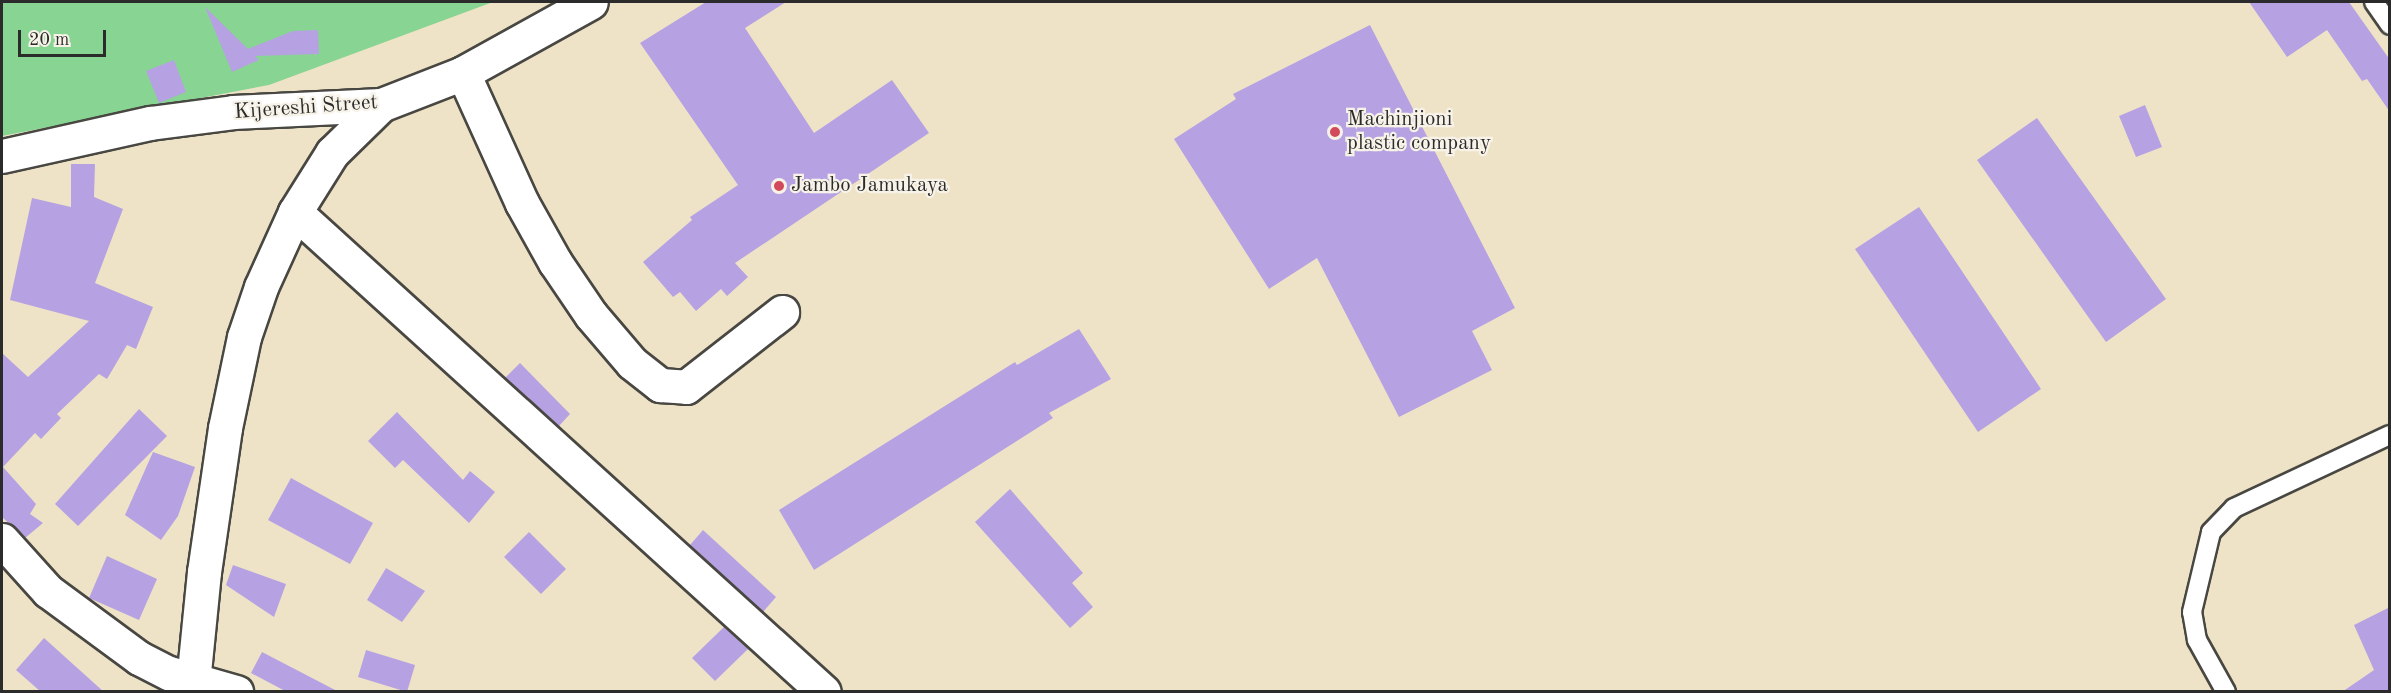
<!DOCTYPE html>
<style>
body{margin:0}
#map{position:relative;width:2391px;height:693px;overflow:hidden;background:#efe3c7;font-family:"Old Standard TT",serif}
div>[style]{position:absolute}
.green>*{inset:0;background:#88d492}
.building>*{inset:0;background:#b6a2e2}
.roads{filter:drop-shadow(2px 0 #484742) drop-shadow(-2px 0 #484742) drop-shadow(0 2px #484742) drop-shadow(0 -2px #484742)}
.service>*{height:18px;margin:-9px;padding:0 9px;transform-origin:9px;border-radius:9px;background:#fff}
.minor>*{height:33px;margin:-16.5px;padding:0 16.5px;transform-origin:16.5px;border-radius:16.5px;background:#fff}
.tertiary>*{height:33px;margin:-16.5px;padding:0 16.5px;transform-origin:16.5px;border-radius:16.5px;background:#fff}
.dots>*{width:16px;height:16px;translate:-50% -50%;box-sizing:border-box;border:3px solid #f7f3e8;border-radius:50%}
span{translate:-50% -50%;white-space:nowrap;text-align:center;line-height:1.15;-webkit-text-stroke:4.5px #f7f3e8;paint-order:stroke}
.street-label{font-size:21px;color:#2b2b2b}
.poi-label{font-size:21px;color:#2b2b2b}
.left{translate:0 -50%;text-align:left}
.frame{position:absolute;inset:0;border:3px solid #2b2b2b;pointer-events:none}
.scale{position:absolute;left:18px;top:30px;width:88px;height:27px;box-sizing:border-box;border:3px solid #2b2b2b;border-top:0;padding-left:8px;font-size:18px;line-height:21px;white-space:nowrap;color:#2b2b2b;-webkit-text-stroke:4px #f7f3e8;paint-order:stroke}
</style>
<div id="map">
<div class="green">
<div style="clip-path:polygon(2px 2px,493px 2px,269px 85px,2px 136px)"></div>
</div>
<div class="building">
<div style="clip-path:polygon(706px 2px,786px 2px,745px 28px,814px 133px,892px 80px,929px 133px,735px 263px,748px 277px,727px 296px,721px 289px,696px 311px,680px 292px,673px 297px,643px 262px,692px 220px,690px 217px,738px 185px,640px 43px)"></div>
<div style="clip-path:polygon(2249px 2px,2349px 2px,2390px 60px,2390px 112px,2367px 79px,2362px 81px,2327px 30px,2287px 57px)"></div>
<div style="clip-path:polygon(205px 7px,248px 49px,293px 31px,318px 30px,319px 54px,255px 56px,259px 60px,232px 72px)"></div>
<div style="clip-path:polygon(1370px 25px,1515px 308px,1472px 331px,1492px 370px,1399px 417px,1317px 258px,1269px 289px,1174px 139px,1236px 99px,1233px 94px)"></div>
<div style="clip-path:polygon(174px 60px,186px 92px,159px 103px,146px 71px)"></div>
<div style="clip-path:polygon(2145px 105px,2162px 147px,2136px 157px,2119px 116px)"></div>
<div style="clip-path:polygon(2037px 118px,2166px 299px,2106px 342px,1977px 160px)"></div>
<div style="clip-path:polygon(71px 164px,95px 164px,94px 197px,123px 209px,95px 283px,153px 307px,136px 349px,127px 345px,107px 379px,99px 374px,57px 414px,61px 418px,41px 439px,35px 433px,3px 467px,36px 504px,30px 514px,43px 523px,25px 538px,2px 517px,2px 353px,28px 377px,89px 321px,10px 300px,32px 198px,71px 207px)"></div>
<div style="clip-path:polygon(1919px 207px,2041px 389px,1978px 432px,1855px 249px)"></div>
<div style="clip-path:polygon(1079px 329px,1111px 379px,1049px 413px,1053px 418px,814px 570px,779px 510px,1015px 362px,1017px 365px)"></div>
<div style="clip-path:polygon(520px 363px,570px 414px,559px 426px,505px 378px)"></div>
<div style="clip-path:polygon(139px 409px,167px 436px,78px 526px,55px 504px)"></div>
<div style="clip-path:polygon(397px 412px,463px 480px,470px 471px,495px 492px,469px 523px,403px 460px,395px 468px,368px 441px)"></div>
<div style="clip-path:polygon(153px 452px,195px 467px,178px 516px,161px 540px,125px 515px)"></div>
<div style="clip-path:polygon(291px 478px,373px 523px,350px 564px,268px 520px)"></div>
<div style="clip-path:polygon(1010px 489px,1083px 573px,1072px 583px,1093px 607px,1070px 628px,975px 522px)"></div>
<div style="clip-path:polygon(703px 530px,776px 597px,763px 612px,690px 545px)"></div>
<div style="clip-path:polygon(529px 532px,566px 569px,541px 594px,504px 557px)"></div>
<div style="clip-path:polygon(107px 556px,157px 579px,139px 620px,89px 598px)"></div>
<div style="clip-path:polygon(233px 565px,286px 584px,274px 617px,226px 585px)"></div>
<div style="clip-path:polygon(386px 568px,425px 591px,402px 622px,367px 600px)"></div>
<div style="clip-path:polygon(2390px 607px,2390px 692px,2342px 692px,2374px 670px,2354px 625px)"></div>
<div style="clip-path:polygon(724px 627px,748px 649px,715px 681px,692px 658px)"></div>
<div style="clip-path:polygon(44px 638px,104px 692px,41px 692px,16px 670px)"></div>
<div style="clip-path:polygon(366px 650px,415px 665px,407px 692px,358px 677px)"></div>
<div style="clip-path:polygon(262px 652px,339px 692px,287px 692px,251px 673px)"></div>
</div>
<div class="roads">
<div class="service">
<div style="left:2374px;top:2px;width:28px;rotate:55deg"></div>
<div style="left:2226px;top:692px;width:60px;rotate:-119.1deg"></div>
<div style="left:2197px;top:640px;width:28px;rotate:-100deg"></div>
<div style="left:2192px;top:612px;width:82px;rotate:-76.6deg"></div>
<div style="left:2211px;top:532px;width:33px;rotate:-46deg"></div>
<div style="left:2234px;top:508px;width:172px;rotate:-25.1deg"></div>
</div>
<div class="minor">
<div style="left:463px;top:73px;width:143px;rotate:65.6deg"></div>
<div style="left:522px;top:203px;width:68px;rotate:60.8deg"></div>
<div style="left:555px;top:262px;width:64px;rotate:55.8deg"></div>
<div style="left:591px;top:315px;width:63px;rotate:49.5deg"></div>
<div style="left:632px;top:363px;width:36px;rotate:38deg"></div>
<div style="left:660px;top:385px;width:26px;rotate:4deg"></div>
<div style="left:686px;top:387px;width:122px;rotate:-38deg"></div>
<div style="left:295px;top:212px;width:714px;rotate:42.22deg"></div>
<div style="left:2px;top:540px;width:69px;rotate:48deg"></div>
<div style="left:48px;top:591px;width:113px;rotate:36.4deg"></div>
<div style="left:139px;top:658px;width:34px;rotate:27deg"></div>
<div style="left:169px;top:673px;width:70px;rotate:15.8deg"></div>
<div style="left:192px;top:692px;width:121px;rotate:-84.3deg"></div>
<div style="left:204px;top:572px;width:146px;rotate:-81.7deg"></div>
<div style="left:225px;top:428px;width:93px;rotate:-78.2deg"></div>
<div style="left:244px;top:337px;width:53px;rotate:-71.2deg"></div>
<div style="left:261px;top:287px;width:82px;rotate:-65.6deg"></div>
<div style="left:295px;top:212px;width:70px;rotate:-57.9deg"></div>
<div style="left:332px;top:153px;width:69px;rotate:-44.4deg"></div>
</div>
<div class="tertiary">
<div style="left:2px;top:156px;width:152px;rotate:-12.6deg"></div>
<div style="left:150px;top:123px;width:84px;rotate:-7.5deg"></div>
<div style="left:233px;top:112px;width:148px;rotate:-2.7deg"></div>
<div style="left:381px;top:105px;width:88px;rotate:-21.3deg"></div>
<div style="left:463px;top:73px;width:146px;rotate:-29deg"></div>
</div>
</div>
<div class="dots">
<div style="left:1335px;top:132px;background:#d1495b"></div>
<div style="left:779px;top:186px;background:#d1495b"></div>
</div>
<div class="street-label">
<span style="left:306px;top:108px;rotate:-4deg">Kijereshi Street</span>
</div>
<div class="poi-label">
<span class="left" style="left:1347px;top:132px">Machinjioni<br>plastic company</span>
<span class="left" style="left:791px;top:186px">Jambo Jamukaya</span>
</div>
<div class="frame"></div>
<div class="scale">20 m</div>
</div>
